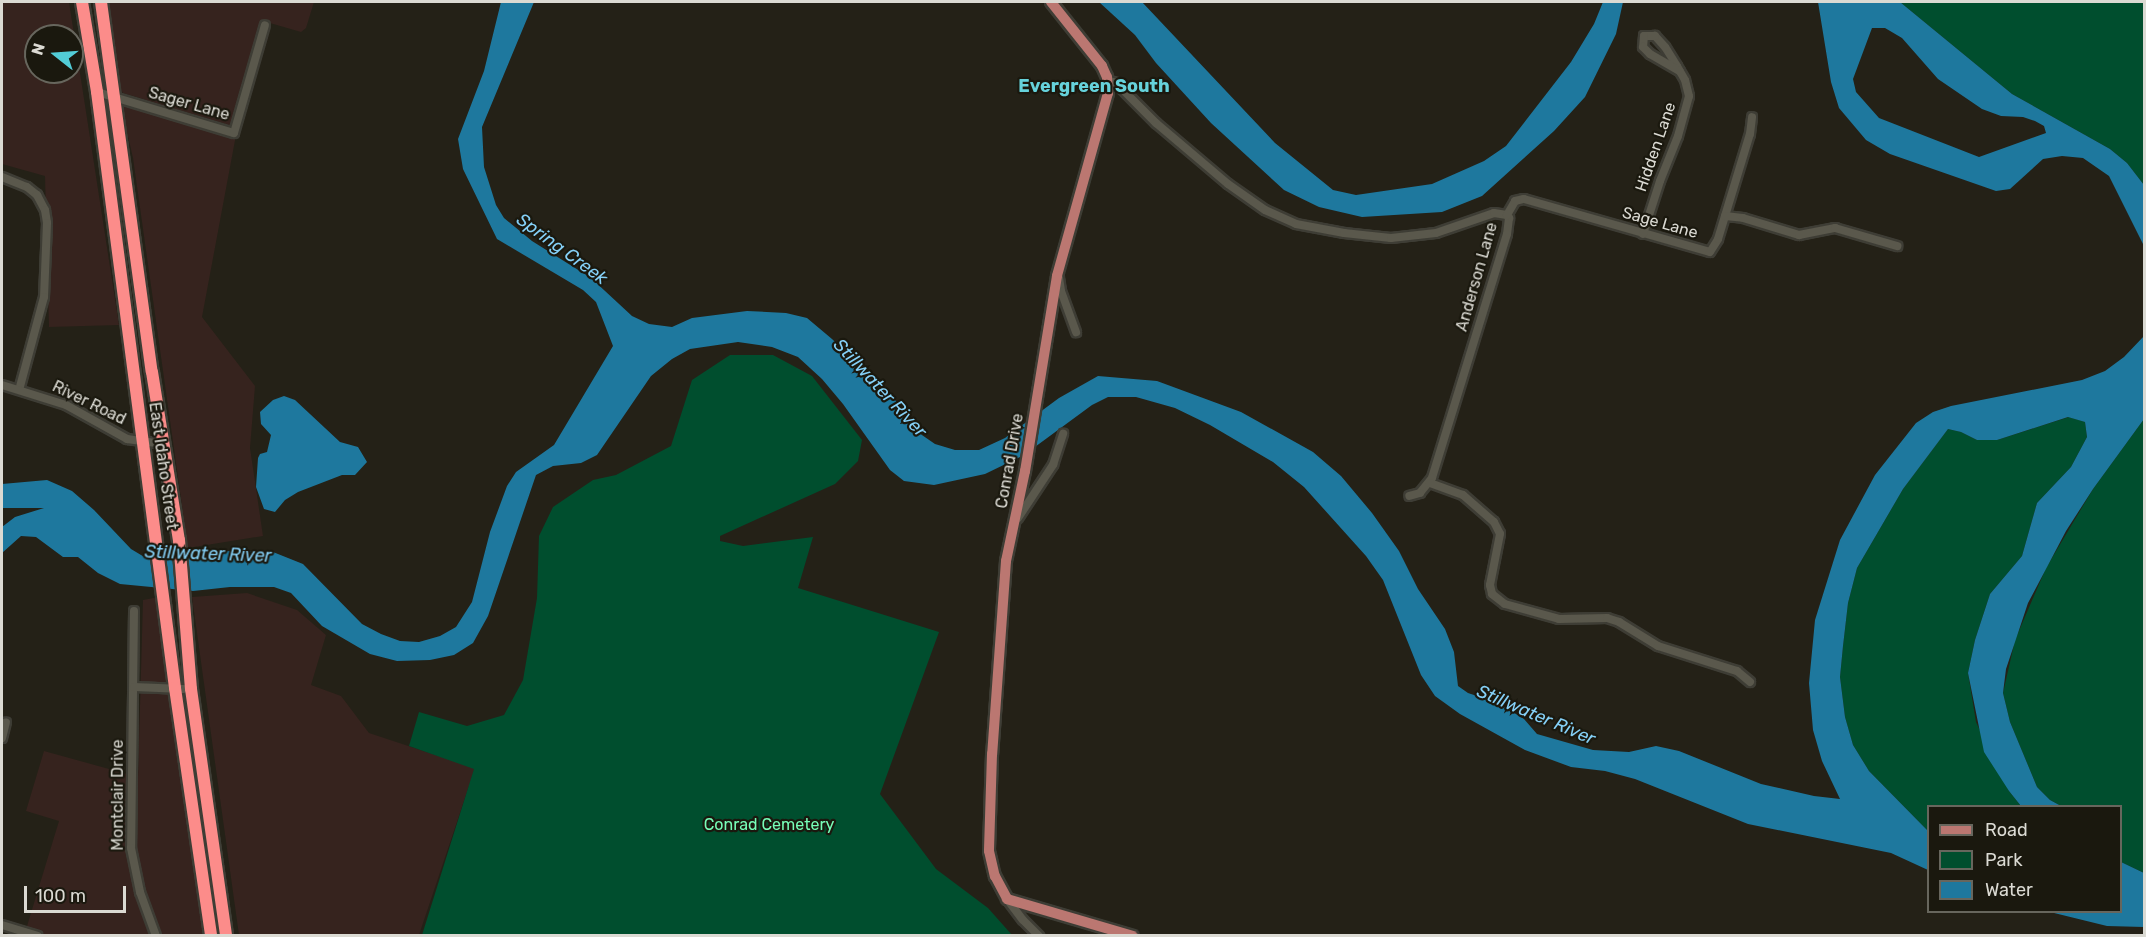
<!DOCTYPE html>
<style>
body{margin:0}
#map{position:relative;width:2146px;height:937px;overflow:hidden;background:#242117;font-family:Rubik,sans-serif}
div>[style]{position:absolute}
.commercial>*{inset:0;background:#36231e}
.green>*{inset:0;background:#004e2e}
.water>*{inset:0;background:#1e789e}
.roads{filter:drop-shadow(2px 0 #3e3d35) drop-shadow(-2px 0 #3e3d35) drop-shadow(0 2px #3e3d35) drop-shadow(0 -2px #3e3d35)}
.minor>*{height:8px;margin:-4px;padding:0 4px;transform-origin:4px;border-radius:4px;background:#5a584c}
.major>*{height:10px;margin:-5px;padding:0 5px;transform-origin:5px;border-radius:5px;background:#bb7771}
.highway>*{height:12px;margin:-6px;padding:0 6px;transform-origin:6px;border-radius:6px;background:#fc8c8a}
span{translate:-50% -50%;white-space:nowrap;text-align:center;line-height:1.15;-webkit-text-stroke:4.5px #1a180e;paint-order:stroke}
.street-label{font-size:16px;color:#dbdad3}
.park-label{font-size:16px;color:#77feb8}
.neighbourhood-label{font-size:18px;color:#66d2db;font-weight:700}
.water-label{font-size:18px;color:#85d0f7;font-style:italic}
.frame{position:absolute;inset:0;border:3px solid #dbdad3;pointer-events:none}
.legend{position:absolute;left:1927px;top:805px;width:195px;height:108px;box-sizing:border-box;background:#1a180e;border:2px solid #67665d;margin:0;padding:8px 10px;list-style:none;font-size:18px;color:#dbdad3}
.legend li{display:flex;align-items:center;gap:12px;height:30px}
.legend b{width:30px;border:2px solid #67665d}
.north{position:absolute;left:24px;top:24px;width:60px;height:60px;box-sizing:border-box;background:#1a180e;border:2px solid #67665d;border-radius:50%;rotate:287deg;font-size:16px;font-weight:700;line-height:24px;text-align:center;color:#dbdad3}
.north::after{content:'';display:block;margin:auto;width:21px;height:27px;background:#52ccd6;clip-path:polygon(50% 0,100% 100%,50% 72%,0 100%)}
.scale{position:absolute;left:24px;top:886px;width:102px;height:27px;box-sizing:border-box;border:3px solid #dbdad3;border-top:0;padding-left:8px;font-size:18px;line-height:21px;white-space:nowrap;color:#dbdad3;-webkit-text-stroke:4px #1a180e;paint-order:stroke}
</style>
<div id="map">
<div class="commercial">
<div style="clip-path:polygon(evenodd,2px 2px,69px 2px,119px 325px,49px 327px,45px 176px,2px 164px,2px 2px,36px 36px,72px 36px,72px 72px,36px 72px,36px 36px)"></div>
<div style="clip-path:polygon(107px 2px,314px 2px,306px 28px,301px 32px,263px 21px,232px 126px,123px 93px,119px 87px)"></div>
<div style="clip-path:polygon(121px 106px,236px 135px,202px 317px,255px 386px,250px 448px,263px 536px,188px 548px,133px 158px)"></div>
<div style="clip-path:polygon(247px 593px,297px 610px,326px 635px,311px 685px,341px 696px,369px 733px,475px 768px,419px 935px,239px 935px,192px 597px)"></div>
<div style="clip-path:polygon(159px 597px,206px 935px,24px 936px,59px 821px,26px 811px,44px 751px,138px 777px,143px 600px)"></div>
</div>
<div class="green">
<div style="clip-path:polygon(1900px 2px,2144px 2px,2144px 185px,2127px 163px,2110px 149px,2012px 94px)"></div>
<div style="clip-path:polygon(730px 355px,773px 355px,812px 376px,862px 440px,858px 461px,835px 484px,720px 536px,720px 541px,743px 546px,813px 537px,798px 588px,939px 632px,880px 794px,936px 869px,988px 908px,1012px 935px,422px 935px,474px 769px,409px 746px,419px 712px,467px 726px,504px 715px,523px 680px,537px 598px,539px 536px,553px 507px,593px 480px,616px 475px,671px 446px,692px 380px)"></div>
<div style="clip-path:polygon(2069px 417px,2085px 422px,2087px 437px,2071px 467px,2037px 503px,2022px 556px,1990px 594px,1975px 640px,1968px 673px,1976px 722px,2009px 791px,2021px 806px,1928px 806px,1928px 831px,1869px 771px,1853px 745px,1845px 717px,1840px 677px,1843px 646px,1848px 603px,1857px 568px,1903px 489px,1948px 429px,1961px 432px,1977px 440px,1997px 440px)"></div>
<div style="clip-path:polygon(2144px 419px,2144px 873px,2121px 862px,2120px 806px,2061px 806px,2050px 800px,2037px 787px,2010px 722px,2003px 693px,2015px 640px,2046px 568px,2093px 489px)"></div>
</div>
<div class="water">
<div style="clip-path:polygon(501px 2px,534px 2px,482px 127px,484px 167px,496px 205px,504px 218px,532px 241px,591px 278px,632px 316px,649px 324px,672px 327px,692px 318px,747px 311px,786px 313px,807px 318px,832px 339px,895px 400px,919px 433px,935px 444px,955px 450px,979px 450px,1005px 438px,1059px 398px,1098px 376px,1157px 381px,1241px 412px,1313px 452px,1341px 476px,1372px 513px,1399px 551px,1418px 589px,1445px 629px,1454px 652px,1458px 686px,1468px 693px,1498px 703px,1524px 719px,1537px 734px,1593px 750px,1629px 752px,1656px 746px,1679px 751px,1761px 784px,1814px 796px,1840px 799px,1822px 761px,1813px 730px,1809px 683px,1815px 620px,1840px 540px,1875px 475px,1916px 423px,1933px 412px,1951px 406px,2082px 380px,2105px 371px,2124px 357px,2144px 336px,2144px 419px,2093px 489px,2066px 531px,2028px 603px,2006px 669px,2003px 693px,2010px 722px,2037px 787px,2050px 800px,2061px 806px,2021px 806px,2009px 791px,1984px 752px,1968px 673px,1975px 640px,1990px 594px,2022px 556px,2037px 503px,2071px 467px,2087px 437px,2085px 422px,2068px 417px,1997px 440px,1977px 440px,1961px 432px,1948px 429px,1903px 489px,1857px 568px,1848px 603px,1843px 646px,1840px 677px,1845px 717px,1853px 745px,1869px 771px,1928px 831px,1928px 870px,1891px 853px,1748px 824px,1635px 779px,1605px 771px,1571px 767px,1525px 750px,1460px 714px,1435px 696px,1421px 675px,1383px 580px,1366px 556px,1304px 487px,1273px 462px,1210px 425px,1175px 408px,1136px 397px,1108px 397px,1092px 405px,1024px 455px,985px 474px,934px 485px,904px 481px,890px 470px,843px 404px,822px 379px,798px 357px,772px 347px,738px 342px,690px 349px,672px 359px,651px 376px,597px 455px,581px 463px,553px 466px,536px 475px,488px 616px,473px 643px,454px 655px,430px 660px,397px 661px,370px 654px,322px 626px,291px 593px,274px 587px,230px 587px,193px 591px,120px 584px,98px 573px,78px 557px,63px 557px,36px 537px,21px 536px,2px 553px,2px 527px,15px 517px,44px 508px,2px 508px,2px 484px,47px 480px,72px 491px,94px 510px,131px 549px,146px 558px,163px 561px,223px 551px,273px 552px,303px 564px,362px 624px,381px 634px,400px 641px,419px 642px,440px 636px,456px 627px,472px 602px,490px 532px,507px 486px,516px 472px,554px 445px,613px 346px,596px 302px,583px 290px,497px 239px,463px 169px,458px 139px,484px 71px)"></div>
<div style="clip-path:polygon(1099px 2px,1142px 2px,1275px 143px,1333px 190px,1356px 195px,1432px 184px,1484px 161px,1506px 146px,1571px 62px,1594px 24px,1603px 2px,1623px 2px,1616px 34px,1585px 97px,1554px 131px,1482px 196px,1442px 212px,1362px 217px,1319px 207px,1284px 190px,1211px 123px,1156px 63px,1135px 35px)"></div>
<div style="clip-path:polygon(evenodd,1818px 2px,1900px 2px,2012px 94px,2110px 149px,2127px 163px,2144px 185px,2144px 246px,2109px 176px,2083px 158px,2062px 156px,2043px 159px,2010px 189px,1996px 191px,1890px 154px,1866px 140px,1839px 108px,1831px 82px,1818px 2px,1872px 28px,1885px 28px,1902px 38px,1938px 79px,1982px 109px,2001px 116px,2023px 117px,2035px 121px,2044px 126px,2046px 133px,1979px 157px,1879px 118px,1856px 92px,1853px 79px,1872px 28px)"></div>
<div style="clip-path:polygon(284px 396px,295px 400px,340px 442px,358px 447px,367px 462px,355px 475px,342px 475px,298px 492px,285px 500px,275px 512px,264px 509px,256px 487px,258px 458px,260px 454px,267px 452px,271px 435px,261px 424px,260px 412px,273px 400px)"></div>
<div style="clip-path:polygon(2121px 862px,2144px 873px,2144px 927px,2107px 926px,2050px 912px,2120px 912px)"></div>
</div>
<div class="roads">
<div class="minor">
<div style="left:1107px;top:80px;width:9px;rotate:18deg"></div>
<div style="left:1116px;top:83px;width:57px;rotate:45deg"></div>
<div style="left:1156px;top:123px;width:94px;rotate:40.3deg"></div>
<div style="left:1228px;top:184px;width:45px;rotate:35.1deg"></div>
<div style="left:1265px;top:210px;width:34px;rotate:24deg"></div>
<div style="left:1296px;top:224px;width:49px;rotate:10.6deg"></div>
<div style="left:1344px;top:233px;width:47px;rotate:6.1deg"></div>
<div style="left:1391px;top:238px;width:45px;rotate:-6.3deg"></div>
<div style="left:1436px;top:233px;width:61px;rotate:-19deg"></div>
<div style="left:1494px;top:213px;width:13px;rotate:9deg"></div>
<div style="left:1507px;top:215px;width:4px;rotate:56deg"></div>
<div style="left:1509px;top:218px;width:16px;rotate:97deg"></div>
<div style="left:1507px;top:234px;width:255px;rotate:107.1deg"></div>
<div style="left:1432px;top:478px;width:19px;rotate:129deg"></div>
<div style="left:1420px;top:493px;width:11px;rotate:165deg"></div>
<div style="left:97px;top:92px;width:143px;rotate:16.7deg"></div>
<div style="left:234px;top:133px;width:112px;rotate:-74deg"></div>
<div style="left:2px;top:177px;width:27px;rotate:22deg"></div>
<div style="left:27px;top:187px;width:13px;rotate:39deg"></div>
<div style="left:37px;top:195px;width:17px;rotate:62deg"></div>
<div style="left:45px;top:210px;width:13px;rotate:81deg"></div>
<div style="left:47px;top:223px;width:74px;rotate:92.3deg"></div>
<div style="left:44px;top:297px;width:96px;rotate:105deg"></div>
<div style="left:1507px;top:215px;width:16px;rotate:-60deg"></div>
<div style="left:1515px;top:201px;width:9px;rotate:-13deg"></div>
<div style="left:1524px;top:199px;width:193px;rotate:15.9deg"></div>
<div style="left:1710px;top:252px;width:15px;rotate:-58deg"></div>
<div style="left:1718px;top:239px;width:110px;rotate:-73.1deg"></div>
<div style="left:1750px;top:134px;width:17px;rotate:-83deg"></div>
<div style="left:1725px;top:216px;width:18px;rotate:6deg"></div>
<div style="left:1743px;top:218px;width:59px;rotate:16.9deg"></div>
<div style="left:1799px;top:235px;width:37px;rotate:-11deg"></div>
<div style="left:1835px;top:228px;width:65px;rotate:16.2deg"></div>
<div style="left:1643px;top:234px;width:56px;rotate:-72.2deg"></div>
<div style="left:1660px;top:181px;width:48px;rotate:-68.2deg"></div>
<div style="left:1678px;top:136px;width:41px;rotate:-74.6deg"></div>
<div style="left:1689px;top:96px;width:16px;rotate:-104deg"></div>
<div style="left:1685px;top:80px;width:16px;rotate:-120deg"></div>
<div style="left:1677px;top:66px;width:22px;rotate:-122deg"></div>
<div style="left:1665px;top:47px;width:15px;rotate:-132deg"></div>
<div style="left:1655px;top:36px;width:11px;rotate:180deg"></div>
<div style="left:1644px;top:36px;width:11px;rotate:95deg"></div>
<div style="left:1643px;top:47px;width:10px;rotate:45deg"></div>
<div style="left:1650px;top:54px;width:34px;rotate:30deg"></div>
<div style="left:1059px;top:278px;width:13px;rotate:81deg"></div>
<div style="left:1061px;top:291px;width:44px;rotate:69.9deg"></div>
<div style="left:2px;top:385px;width:67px;rotate:17.4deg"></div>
<div style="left:66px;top:405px;width:70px;rotate:29.1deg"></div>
<div style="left:127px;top:439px;width:37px;rotate:8deg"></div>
<div style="left:1430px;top:483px;width:35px;rotate:20deg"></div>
<div style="left:1463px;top:495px;width:41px;rotate:41.1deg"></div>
<div style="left:1494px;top:522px;width:13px;rotate:63deg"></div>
<div style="left:1500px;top:534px;width:52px;rotate:101.1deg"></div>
<div style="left:1490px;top:585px;width:9px;rotate:77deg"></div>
<div style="left:1492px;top:594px;width:16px;rotate:38deg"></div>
<div style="left:1505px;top:604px;width:56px;rotate:15.5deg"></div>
<div style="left:1559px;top:619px;width:48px;rotate:-1.2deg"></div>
<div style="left:1607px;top:618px;width:13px;rotate:18deg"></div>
<div style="left:1619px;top:622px;width:46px;rotate:31.6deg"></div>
<div style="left:1658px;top:646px;width:83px;rotate:17.6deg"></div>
<div style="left:1737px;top:671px;width:17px;rotate:40deg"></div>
<div style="left:1018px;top:518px;width:64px;rotate:-56.6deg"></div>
<div style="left:1053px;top:465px;width:33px;rotate:-72deg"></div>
<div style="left:134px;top:611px;width:237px;rotate:90.7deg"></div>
<div style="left:131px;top:848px;width:45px;rotate:78.4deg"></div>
<div style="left:140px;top:892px;width:47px;rotate:70deg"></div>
<div style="left:134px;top:687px;width:49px;rotate:2.3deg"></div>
<div style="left:2px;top:738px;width:16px;rotate:-76deg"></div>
<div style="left:1007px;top:899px;width:26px;rotate:53deg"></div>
<div style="left:1023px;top:920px;width:23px;rotate:45deg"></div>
<div style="left:2px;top:925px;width:37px;rotate:17deg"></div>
</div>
<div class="major">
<div style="left:1051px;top:2px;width:82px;rotate:51.4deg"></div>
<div style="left:1102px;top:66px;width:12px;rotate:66deg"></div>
<div style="left:1107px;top:77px;width:16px;rotate:86deg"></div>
<div style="left:1108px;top:93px;width:190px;rotate:105.6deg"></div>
<div style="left:1057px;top:276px;width:198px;rotate:99.3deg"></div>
<div style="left:1025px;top:471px;width:92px;rotate:101.9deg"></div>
<div style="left:1006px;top:561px;width:194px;rotate:94.1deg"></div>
<div style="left:992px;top:754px;width:97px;rotate:91.8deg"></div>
<div style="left:989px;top:851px;width:26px;rotate:77deg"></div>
<div style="left:995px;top:876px;width:26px;rotate:62deg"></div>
<div style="left:1007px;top:899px;width:131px;rotate:16.4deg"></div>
</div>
<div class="highway">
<div style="left:82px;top:2px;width:91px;rotate:80.5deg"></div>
<div style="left:97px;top:92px;width:601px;rotate:82.54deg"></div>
<div style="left:175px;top:688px;width:251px;rotate:81.7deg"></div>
<div style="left:101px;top:2px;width:373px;rotate:82.2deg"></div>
<div style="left:152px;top:372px;width:170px;rotate:80.9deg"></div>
<div style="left:179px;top:540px;width:149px;rotate:85.4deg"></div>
<div style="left:191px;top:689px;width:249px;rotate:81.9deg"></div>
</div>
</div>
<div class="street-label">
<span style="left:189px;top:104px;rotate:16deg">Sager Lane</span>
<span style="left:1656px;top:147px;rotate:-71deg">Hidden Lane</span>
<span style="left:1660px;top:223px;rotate:16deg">Sage Lane</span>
<span style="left:1477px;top:277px;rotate:-74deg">Anderson Lane</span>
<span style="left:89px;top:403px;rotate:26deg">River Road</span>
<span style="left:1010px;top:461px;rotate:-80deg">Conrad Drive</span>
<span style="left:163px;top:466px;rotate:82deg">East Idaho Street</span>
<span style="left:118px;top:795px;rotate:-90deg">Montclair Drive</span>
</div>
<div class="park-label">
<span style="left:769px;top:825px">Conrad Cemetery</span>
</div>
<div class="neighbourhood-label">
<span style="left:1094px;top:86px">Evergreen South</span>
</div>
<div class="water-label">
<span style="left:562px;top:249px;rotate:36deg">Spring Creek</span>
<span style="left:880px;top:388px;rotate:47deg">Stillwater River</span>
<span style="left:208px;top:554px;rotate:2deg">Stillwater River</span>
<span style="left:1536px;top:715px;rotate:23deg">Stillwater River</span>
</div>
<div class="frame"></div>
<ul class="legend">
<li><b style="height:8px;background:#bb7771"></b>Road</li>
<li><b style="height:16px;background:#004e2e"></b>Park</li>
<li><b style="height:16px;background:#1e789e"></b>Water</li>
</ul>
<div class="north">N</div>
<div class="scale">100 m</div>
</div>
